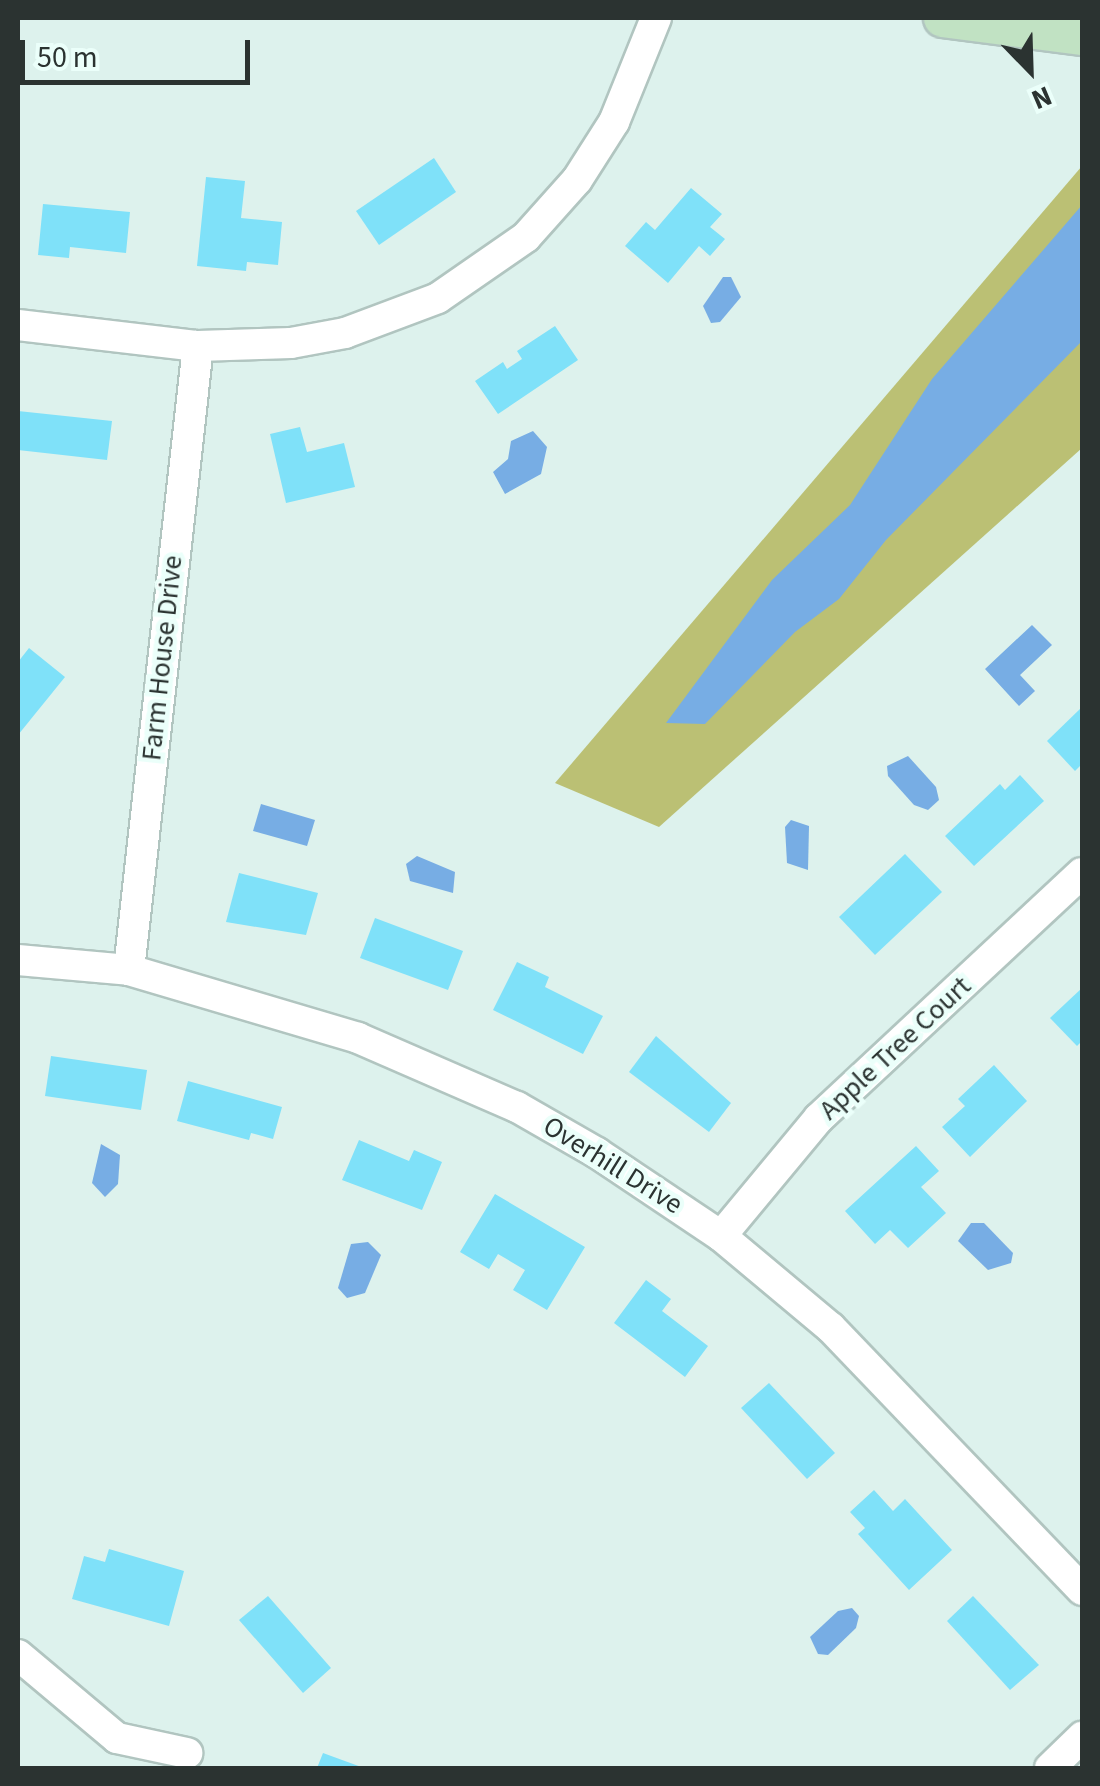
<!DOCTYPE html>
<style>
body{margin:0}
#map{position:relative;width:1100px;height:1786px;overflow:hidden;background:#ddf2ed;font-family:"Source Sans 3",sans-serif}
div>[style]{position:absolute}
.forest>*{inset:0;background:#bbc074}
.water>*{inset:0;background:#77ade4}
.building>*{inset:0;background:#7fe1f9}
.roads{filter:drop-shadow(2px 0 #b1c5c0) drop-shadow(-2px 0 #b1c5c0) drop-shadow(0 2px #b1c5c0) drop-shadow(0 -2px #b1c5c0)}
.minor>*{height:30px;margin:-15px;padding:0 15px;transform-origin:15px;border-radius:15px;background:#fff}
.major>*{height:38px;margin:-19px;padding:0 19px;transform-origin:19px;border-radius:19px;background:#c1e2c3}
span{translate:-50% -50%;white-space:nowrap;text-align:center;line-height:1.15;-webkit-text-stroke:9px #ebfffa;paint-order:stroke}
.street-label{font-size:28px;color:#2b3331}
.frame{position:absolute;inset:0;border:20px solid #2b3331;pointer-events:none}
.north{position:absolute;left:980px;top:20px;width:100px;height:100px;-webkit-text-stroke:8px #ebfffa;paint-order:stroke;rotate:157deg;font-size:28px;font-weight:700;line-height:40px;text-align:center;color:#2b3331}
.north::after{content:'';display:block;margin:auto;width:35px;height:45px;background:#2b3331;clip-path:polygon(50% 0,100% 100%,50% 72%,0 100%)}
.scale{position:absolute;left:20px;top:40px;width:230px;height:45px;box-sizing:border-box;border:5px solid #2b3331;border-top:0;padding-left:12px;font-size:30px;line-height:35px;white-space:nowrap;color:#2b3331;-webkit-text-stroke:8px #ebfffa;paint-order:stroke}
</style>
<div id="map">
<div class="forest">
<div style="clip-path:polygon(1082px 166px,1082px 448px,659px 827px,555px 783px)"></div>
</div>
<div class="water">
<div style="clip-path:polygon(1082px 205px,1082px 341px,886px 540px,839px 599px,795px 632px,705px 724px,666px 723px,772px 580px,850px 505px,932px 379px)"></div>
<div style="clip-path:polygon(723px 277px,731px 277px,741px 297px,720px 322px,711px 323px,703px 306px)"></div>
<div style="clip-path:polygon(533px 431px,547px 447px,541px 474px,505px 494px,493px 472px,508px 459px,511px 441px)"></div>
<div style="clip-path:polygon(1032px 625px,1052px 645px,1020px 675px,1035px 691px,1019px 706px,985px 669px)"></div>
<div style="clip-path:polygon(908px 756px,936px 787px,939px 800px,928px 810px,914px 805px,888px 776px,887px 766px)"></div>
<div style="clip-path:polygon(261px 804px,315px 820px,307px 846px,253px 831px)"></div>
<div style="clip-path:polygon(791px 820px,809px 826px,808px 870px,787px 863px,785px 827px)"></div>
<div style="clip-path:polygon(417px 856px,455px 872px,453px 893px,410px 881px,406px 864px)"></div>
<div style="clip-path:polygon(101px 1144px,120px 1155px,118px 1184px,105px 1197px,92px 1183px)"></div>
<div style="clip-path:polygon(971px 1223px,984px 1223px,1013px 1253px,1011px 1263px,988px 1270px,958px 1241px)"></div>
<div style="clip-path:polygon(368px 1242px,381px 1255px,365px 1293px,347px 1298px,338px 1288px,351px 1244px)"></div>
<div style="clip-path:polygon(852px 1608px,859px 1616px,856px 1628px,828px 1655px,818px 1654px,810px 1637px,838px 1611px)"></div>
</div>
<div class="building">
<div style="clip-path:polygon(434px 158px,456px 192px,379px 245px,356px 211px)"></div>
<div style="clip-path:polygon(206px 177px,245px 181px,241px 218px,282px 222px,278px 265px,247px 262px,246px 271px,197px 266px)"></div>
<div style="clip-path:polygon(691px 188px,722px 214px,710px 227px,725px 239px,710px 256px,699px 246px,668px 283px,625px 246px,646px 222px,655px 230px)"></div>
<div style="clip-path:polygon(43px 204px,130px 212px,126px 253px,70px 247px,69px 258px,38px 255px)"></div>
<div style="clip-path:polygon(555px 326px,578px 360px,498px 414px,475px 381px,503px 362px,507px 369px,522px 359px,517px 351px)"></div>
<div style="clip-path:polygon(18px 411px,112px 421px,107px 460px,18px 450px)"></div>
<div style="clip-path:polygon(300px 427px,307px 452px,344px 443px,355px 487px,286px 503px,270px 434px)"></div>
<div style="clip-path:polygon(29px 648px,65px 677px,18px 735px,18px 662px)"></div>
<div style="clip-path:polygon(1082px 707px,1082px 764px,1075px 771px,1047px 741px)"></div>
<div style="clip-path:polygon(1020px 775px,1044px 801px,974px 866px,945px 836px,1000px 784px,1005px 790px)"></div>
<div style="clip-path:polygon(905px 854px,942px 892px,875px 955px,839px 917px)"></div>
<div style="clip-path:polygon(239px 873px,318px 893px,306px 935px,226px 922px)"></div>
<div style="clip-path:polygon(375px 918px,463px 951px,448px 990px,360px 958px)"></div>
<div style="clip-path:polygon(517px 962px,549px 977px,545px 987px,603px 1016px,583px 1054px,493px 1010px)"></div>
<div style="clip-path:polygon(1082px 988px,1082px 1041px,1077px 1046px,1050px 1018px)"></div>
<div style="clip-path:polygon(656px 1036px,731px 1103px,709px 1132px,629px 1072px)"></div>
<div style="clip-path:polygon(51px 1056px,147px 1070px,141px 1110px,45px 1096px)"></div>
<div style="clip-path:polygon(994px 1065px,1027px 1101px,970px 1157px,942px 1127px,965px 1106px,958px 1099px)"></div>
<div style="clip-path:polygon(188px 1081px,282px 1107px,273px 1139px,251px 1133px,249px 1140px,177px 1121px)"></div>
<div style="clip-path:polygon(359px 1140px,409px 1161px,414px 1150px,442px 1162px,422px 1210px,342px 1180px)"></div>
<div style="clip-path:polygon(916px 1146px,939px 1171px,921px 1187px,946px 1213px,908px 1248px,890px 1230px,875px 1244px,845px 1211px)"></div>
<div style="clip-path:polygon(495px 1194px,585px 1247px,547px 1310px,513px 1290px,525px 1270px,498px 1254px,489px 1269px,460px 1252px)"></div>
<div style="clip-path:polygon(646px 1280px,671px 1299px,662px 1311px,708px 1346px,685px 1377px,614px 1323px)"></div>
<div style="clip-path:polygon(769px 1383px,835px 1453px,807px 1479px,741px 1408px)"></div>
<div style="clip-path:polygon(874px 1490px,893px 1511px,905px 1499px,952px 1550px,909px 1590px,858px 1534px,865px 1528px,850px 1512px)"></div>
<div style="clip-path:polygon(109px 1549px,184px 1571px,169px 1626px,72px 1599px,84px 1556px,105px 1562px)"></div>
<div style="clip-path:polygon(268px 1596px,331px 1668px,303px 1693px,239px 1620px)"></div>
<div style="clip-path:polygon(973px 1596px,1039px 1665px,1010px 1690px,947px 1621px)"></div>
<div style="clip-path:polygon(323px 1753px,364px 1768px,317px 1768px)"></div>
</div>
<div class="roads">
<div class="minor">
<div style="left:18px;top:325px;width:181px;rotate:6.7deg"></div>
<div style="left:198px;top:346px;width:93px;rotate:-1.8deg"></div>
<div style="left:291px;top:343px;width:55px;rotate:-10.5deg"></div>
<div style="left:345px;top:333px;width:99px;rotate:-20.6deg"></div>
<div style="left:438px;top:298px;width:107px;rotate:-34.7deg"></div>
<div style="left:526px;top:237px;width:76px;rotate:-48.2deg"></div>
<div style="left:577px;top:180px;width:69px;rotate:-57.5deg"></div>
<div style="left:614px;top:122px;width:112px;rotate:-68deg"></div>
<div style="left:18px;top:960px;width:111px;rotate:5.1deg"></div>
<div style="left:129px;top:970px;width:239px;rotate:16.5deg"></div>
<div style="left:358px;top:1038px;width:173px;rotate:23.5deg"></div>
<div style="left:517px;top:1107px;width:92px;rotate:29.9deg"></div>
<div style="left:597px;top:1153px;width:149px;rotate:33.8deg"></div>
<div style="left:721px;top:1236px;width:143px;rotate:39.9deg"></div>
<div style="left:831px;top:1328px;width:363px;rotate:46.2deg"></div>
<div style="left:129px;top:970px;width:628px;rotate:-83.69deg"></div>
<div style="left:721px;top:1236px;width:153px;rotate:-50.3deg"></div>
<div style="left:819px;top:1118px;width:359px;rotate:-43deg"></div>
<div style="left:18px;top:1655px;width:129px;rotate:40deg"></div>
<div style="left:117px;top:1738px;width:72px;rotate:12.1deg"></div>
<div style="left:1050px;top:1768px;width:45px;rotate:-44.1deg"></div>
</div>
<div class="major">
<div style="left:943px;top:18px;width:140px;rotate:7.4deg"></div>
</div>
</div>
<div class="street-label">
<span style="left:162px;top:658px;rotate:-84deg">Farm House Drive</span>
<span style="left:895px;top:1048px;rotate:-43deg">Apple Tree Court</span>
<span style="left:613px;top:1165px;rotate:32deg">Overhill Drive</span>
</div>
<div class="frame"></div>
<div class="north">N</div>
<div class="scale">50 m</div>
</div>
